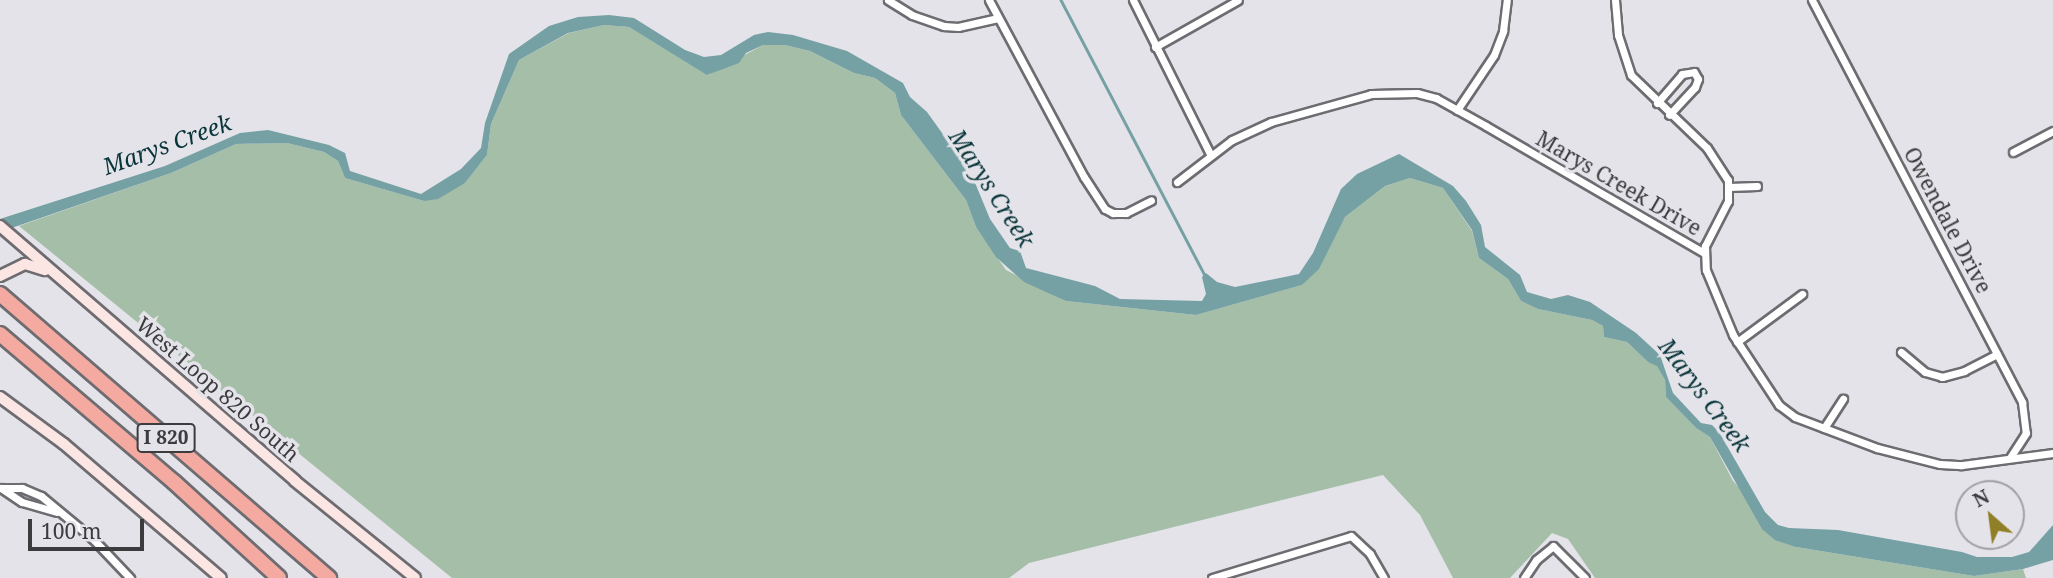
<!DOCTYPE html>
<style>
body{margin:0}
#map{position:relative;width:2053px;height:578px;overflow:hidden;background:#e4e3e9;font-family:"Noto Serif",serif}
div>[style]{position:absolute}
.green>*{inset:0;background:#a4bea8}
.water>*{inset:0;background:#75a1a4}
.stream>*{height:2.5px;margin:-1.25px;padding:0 1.25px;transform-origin:1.25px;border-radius:1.25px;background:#75a1a4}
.roads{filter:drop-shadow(2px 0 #6d6c71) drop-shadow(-2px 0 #6d6c71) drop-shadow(0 2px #6d6c71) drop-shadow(0 -2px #6d6c71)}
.minor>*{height:7px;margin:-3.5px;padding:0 3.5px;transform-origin:3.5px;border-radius:3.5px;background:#fff}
.secondary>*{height:10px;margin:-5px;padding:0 5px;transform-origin:5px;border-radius:5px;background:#fce6e3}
.motorway>*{height:14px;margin:-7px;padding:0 7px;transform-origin:7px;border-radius:7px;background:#f5aaa1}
span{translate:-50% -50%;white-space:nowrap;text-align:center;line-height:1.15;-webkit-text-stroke:7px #e4e3e9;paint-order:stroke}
.shield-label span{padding:2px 5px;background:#e4e3e9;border:2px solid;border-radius:5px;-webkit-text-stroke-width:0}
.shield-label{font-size:19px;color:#3c3c3e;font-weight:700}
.street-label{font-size:21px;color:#3c3c3e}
.water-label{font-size:23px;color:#083539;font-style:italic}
.north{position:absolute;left:1955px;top:480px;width:70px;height:70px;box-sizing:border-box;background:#e4e3e9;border:2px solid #a1a0a5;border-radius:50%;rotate:332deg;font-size:19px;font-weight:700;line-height:28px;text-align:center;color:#3c3c3e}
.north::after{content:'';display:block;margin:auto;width:24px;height:32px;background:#907f26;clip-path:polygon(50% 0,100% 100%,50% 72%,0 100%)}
.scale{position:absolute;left:28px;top:519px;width:116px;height:32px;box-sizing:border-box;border:4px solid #3c3c3e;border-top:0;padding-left:9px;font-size:21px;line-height:24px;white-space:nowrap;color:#3c3c3e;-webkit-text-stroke:5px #e4e3e9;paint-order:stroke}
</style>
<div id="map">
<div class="green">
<div style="clip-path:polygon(604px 25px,629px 27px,708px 75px,763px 45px,785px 45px,810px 51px,854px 73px,875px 78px,895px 93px,901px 115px,966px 200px,976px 227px,1006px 270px,1066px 301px,1196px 315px,1302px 285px,1345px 217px,1385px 186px,1410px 178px,1443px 188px,1472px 231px,1479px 258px,1508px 279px,1521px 301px,1538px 309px,1592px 320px,1603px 326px,1604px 337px,1627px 342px,1648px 362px,1657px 365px,1665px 380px,1666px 397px,1696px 428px,1710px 437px,1733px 481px,1796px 547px,1974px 576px,2023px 569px,2026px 578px,1595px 578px,1568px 539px,1552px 533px,1510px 578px,1453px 578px,1420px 515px,1383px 475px,1029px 563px,1009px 578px,452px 578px,19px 226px,171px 173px,236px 144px,287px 143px,324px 152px,338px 161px,345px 178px,424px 201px,465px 183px,487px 155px,491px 124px,519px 60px,569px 33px)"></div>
</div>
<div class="water">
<div style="clip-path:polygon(609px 15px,634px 18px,685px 50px,704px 57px,721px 55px,754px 35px,768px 32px,793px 35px,847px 51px,903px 83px,910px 97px,927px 112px,960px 158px,976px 185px,990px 219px,1010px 248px,1020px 251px,1026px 268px,1095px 286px,1120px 299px,1202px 301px,1206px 294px,1202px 277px,1206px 273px,1217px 282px,1235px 287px,1299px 274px,1313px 253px,1341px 189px,1357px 174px,1399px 154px,1453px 186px,1466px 201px,1481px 225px,1485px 247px,1520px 275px,1527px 292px,1551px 299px,1568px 295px,1590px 302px,1636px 333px,1660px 355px,1673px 393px,1701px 423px,1712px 425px,1719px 432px,1765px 512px,1778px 525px,1789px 528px,1838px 530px,1962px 552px,1977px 557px,2012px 557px,2029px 552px,2053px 525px,2053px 560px,2023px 569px,1974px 576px,1796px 547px,1775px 540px,1762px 529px,1710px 437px,1696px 428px,1666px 397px,1665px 380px,1657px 366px,1648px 362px,1627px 342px,1604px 337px,1603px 326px,1592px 320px,1538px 309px,1521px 301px,1508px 279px,1479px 258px,1472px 230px,1443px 188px,1410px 178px,1385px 186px,1345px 217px,1319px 269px,1302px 285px,1196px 315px,1066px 301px,1024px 282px,996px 257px,976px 227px,966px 200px,901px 115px,895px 93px,875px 78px,854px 73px,810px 51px,785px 45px,763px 45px,746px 53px,739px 63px,707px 75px,629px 27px,604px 25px,568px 33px,519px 60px,491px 124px,487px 155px,465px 183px,438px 199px,424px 201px,345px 178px,338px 161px,324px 152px,287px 143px,236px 144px,171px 173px,0 232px,0 219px,6px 217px,165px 166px,240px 133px,268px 130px,329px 145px,345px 153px,350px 171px,421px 194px,461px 169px,481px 148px,485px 123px,509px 54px,549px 26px,578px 17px)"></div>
</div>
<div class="stream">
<div style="left:1061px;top:0;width:311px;rotate:62.4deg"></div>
</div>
<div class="roads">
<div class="minor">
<div style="left:888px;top:0;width:28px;rotate:32deg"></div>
<div style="left:912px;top:15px;width:34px;rotate:19deg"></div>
<div style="left:944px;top:26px;width:14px;rotate:4deg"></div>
<div style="left:958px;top:27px;width:41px;rotate:-12.7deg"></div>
<div style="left:989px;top:0;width:201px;rotate:61.8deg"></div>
<div style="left:1084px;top:177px;width:38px;rotate:57deg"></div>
<div style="left:1105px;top:209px;width:9px;rotate:27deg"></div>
<div style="left:1113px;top:213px;width:13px"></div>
<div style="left:1126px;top:213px;width:28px;rotate:-27deg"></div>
<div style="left:1133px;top:0;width:174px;rotate:63.4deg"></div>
<div style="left:1615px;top:0;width:35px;rotate:85deg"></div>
<div style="left:1618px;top:35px;width:42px;rotate:72deg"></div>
<div style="left:1631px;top:75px;width:105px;rotate:43.8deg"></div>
<div style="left:1707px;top:148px;width:38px;rotate:57deg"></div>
<div style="left:1728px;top:180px;width:21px;rotate:90deg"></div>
<div style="left:1728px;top:201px;width:51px;rotate:117.1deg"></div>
<div style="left:1705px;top:246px;width:24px;rotate:88deg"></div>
<div style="left:1706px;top:270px;width:70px;rotate:67.4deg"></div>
<div style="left:1733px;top:335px;width:84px;rotate:56.7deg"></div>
<div style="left:1779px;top:405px;width:20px;rotate:37deg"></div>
<div style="left:1795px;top:417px;width:88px;rotate:20.7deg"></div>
<div style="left:1877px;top:448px;width:65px;rotate:14.3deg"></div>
<div style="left:1940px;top:464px;width:22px;rotate:3deg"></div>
<div style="left:1962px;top:465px;width:92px;rotate:-7.5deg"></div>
<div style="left:1812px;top:0;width:454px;rotate:62.4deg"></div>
<div style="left:2022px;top:402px;width:31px;rotate:83deg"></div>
<div style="left:2026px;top:433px;width:30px;rotate:123deg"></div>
<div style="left:1155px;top:47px;width:95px;rotate:-29.5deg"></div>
<div style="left:1657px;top:103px;width:38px;rotate:-49deg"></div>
<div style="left:1682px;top:74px;width:12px;rotate:-9deg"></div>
<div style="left:1694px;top:72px;width:8px;rotate:60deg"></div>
<div style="left:1698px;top:79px;width:9px;rotate:111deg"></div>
<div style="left:1695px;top:87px;width:38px;rotate:133deg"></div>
<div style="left:1457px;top:110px;width:66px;rotate:-56.1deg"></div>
<div style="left:1494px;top:55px;width:26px;rotate:-69deg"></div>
<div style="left:1503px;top:31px;width:31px;rotate:-83deg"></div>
<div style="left:2013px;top:152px;width:45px;rotate:-27.7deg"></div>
<div style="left:1177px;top:182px;width:69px;rotate:-37.4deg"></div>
<div style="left:1232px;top:140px;width:43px;rotate:-24.8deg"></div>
<div style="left:1271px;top:122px;width:104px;rotate:-15.6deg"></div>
<div style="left:1371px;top:94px;width:46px;rotate:-1.2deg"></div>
<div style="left:1417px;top:93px;width:20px;rotate:15deg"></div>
<div style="left:1436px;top:98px;width:57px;rotate:29.2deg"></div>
<div style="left:1486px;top:126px;width:252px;rotate:30.2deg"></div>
<div style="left:1729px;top:187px;width:28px;rotate:-2deg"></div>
<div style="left:1737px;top:342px;width:81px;rotate:-36.4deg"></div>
<div style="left:1901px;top:352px;width:31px;rotate:40deg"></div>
<div style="left:1925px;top:372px;width:18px;rotate:16deg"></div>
<div style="left:1942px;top:377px;width:23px;rotate:-15deg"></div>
<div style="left:1964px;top:371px;width:37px;rotate:-27deg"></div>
<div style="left:1824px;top:428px;width:35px;rotate:-57deg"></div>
<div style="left:0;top:488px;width:22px"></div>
<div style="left:22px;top:488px;width:21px;rotate:23deg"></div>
<div style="left:41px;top:496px;width:67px;rotate:39.6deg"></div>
<div style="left:93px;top:539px;width:54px;rotate:46.5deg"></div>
<div style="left:1px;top:488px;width:25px;rotate:34deg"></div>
<div style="left:22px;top:502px;width:36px;rotate:16deg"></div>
<div style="left:1212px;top:578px;width:145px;rotate:-16.8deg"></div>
<div style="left:1351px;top:536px;width:26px;rotate:43deg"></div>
<div style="left:1370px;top:554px;width:28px;rotate:60deg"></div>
<div style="left:1524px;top:578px;width:22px;rotate:-56deg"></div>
<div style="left:1536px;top:560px;width:22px;rotate:-39deg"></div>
<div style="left:1553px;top:546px;width:45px;rotate:45deg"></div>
</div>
<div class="secondary">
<div style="left:0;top:226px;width:390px;rotate:40.8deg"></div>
<div style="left:295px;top:481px;width:154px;rotate:38.9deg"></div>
<div style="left:0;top:276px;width:28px;rotate:-26deg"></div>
<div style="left:25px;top:264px;width:21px;rotate:17deg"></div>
<div style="left:0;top:397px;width:79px;rotate:36.3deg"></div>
<div style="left:64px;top:444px;width:206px;rotate:40.5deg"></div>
</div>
<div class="motorway">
<div style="left:0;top:294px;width:435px;rotate:40.8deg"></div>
<div style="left:0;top:334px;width:228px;rotate:40.4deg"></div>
<div style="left:174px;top:482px;width:142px;rotate:42.4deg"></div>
</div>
</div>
<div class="shield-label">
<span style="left:166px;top:438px">I 820</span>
</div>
<div class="street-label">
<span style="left:1619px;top:183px;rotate:30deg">Marys Creek Drive</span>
<span style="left:1948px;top:220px;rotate:62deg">Owendale Drive</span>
<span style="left:218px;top:389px;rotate:41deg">West Loop 820 South</span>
</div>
<div class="water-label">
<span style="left:167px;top:144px;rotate:-20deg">Marys Creek</span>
<span style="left:992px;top:188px;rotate:57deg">Marys Creek</span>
<span style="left:1705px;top:395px;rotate:53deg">Marys Creek</span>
</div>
<div class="north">N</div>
<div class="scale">100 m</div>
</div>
